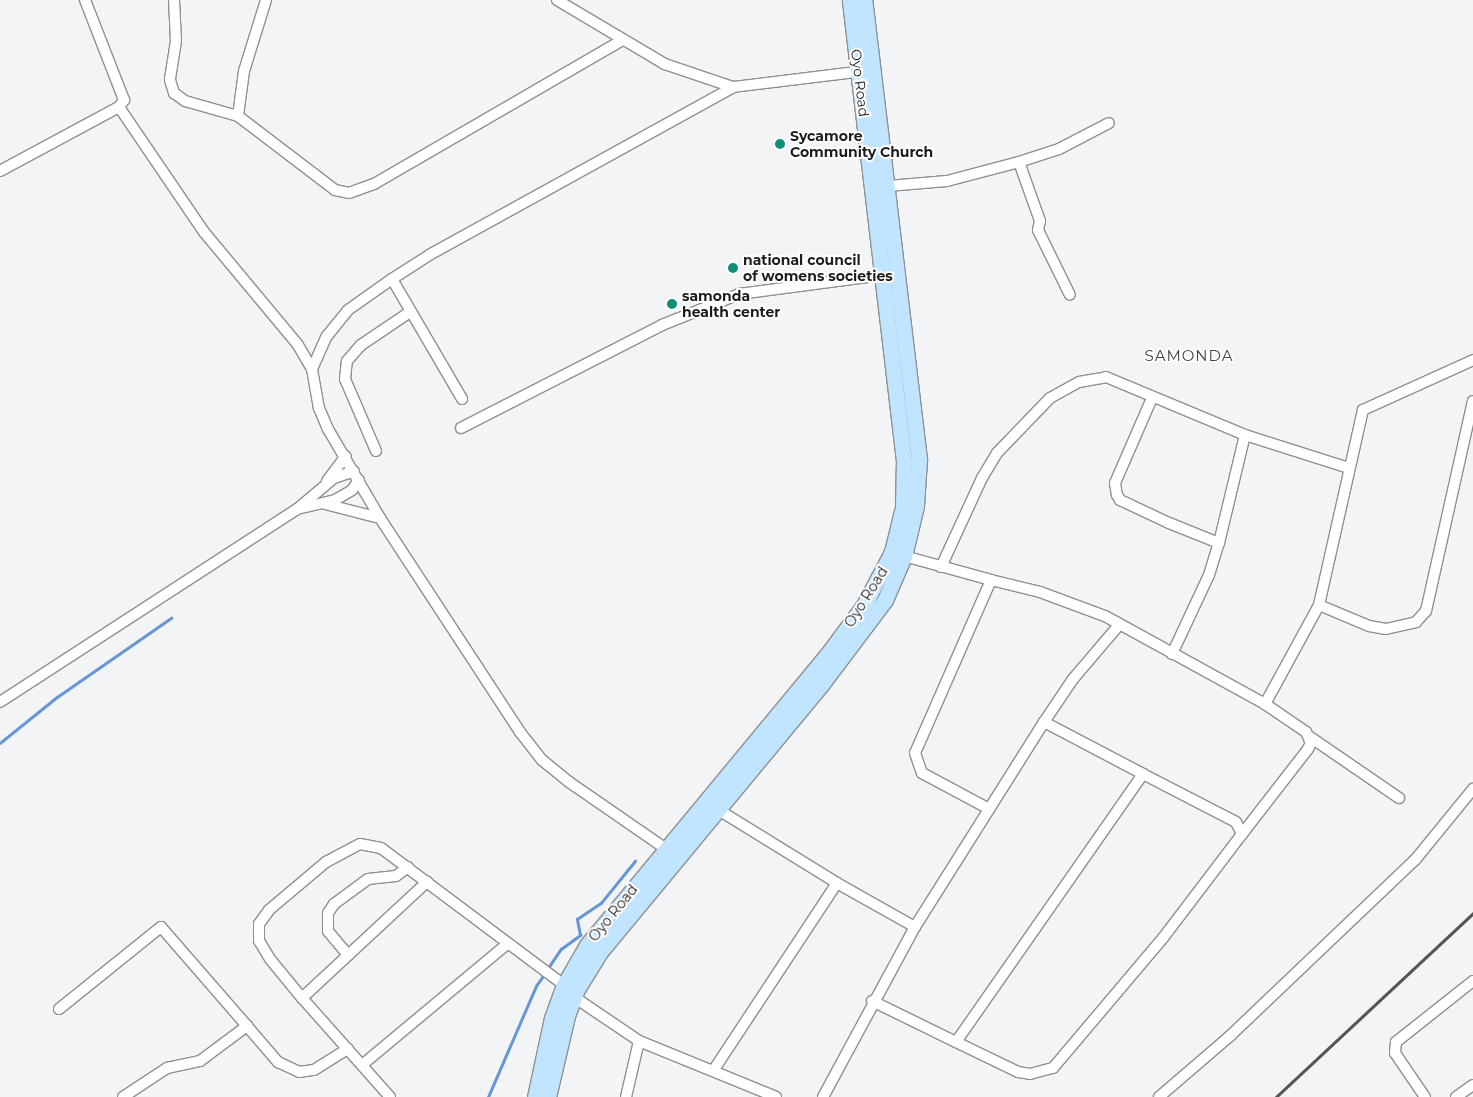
<!DOCTYPE html>
<style>
body{margin:0}
#map{position:relative;width:1473px;height:1097px;overflow:hidden;background:#f2f4f5;font-family:Montserrat,sans-serif}
div>[style]{position:absolute}
.stream>*{height:2.5px;margin:-1.25px;padding:0 1.25px;transform-origin:1.25px;border-radius:1.25px;background:#6696d5}
.roads{filter:drop-shadow(1px 0 #8f9092) drop-shadow(-1px 0 #8f9092) drop-shadow(0 1px #8f9092) drop-shadow(0 -1px #8f9092)}
.minor>*{height:10px;margin:-5px;padding:0 5px;transform-origin:5px;border-radius:5px;background:#fff}
.primary>*{height:15px;margin:-7.5px;padding:0 7.5px;transform-origin:7.5px;border-radius:7.5px;background:#c1e4ff}
.rail>*{height:2.5px;margin:-1.25px;padding:0 1.25px;transform-origin:1.25px;border-radius:1.25px;background:#545556}
.dots>*{width:14px;height:14px;translate:-50% -50%;box-sizing:border-box;border:2px solid #fff;border-radius:50%}
span{translate:-50% -50%;white-space:nowrap;text-align:center;line-height:1.15;-webkit-text-stroke:4px #fff;paint-order:stroke}
.street-label{font-size:14px;color:#1c1c1d}
.poi-label{font-size:14px;color:#1c1c1d;font-weight:700}
.left{translate:0 -50%;text-align:left}
.neighbourhood-label{font-size:15px;color:#434445;letter-spacing:1px}
</style>
<div id="map">
<div class="stream">
<div style="left:0;top:743px;width:73px;rotate:-38.9deg"></div>
<div style="left:57px;top:697px;width:139px;rotate:-34.7deg"></div>
<div style="left:548px;top:968px;width:23px;rotate:-56deg"></div>
<div style="left:561px;top:949px;width:24px;rotate:-36deg"></div>
<div style="left:580px;top:935px;width:16px;rotate:-101deg"></div>
<div style="left:577px;top:919px;width:29px;rotate:-34deg"></div>
<div style="left:601px;top:903px;width:54px;rotate:-51deg"></div>
<div style="left:488px;top:1097px;width:121px;rotate:-66.6deg"></div>
<div style="left:536px;top:986px;width:16px;rotate:-55deg"></div>
</div>
<div class="roads">
<div class="minor">
<div style="left:174px;top:0;width:41px;rotate:87.2deg"></div>
<div style="left:176px;top:41px;width:39px;rotate:99deg"></div>
<div style="left:170px;top:80px;width:14px;rotate:73deg"></div>
<div style="left:174px;top:93px;width:14px;rotate:36deg"></div>
<div style="left:185px;top:101px;width:55px;rotate:15.8deg"></div>
<div style="left:266px;top:0;width:74px;rotate:107.2deg"></div>
<div style="left:244px;top:71px;width:45px;rotate:97.6deg"></div>
<div style="left:238px;top:116px;width:122px;rotate:37.3deg"></div>
<div style="left:335px;top:190px;width:14px;rotate:12deg"></div>
<div style="left:349px;top:193px;width:27px;rotate:-20deg"></div>
<div style="left:374px;top:184px;width:287px;rotate:-30.1deg"></div>
<div style="left:557px;top:0;width:126px;rotate:30.7deg"></div>
<div style="left:665px;top:64px;width:72px;rotate:18.7deg"></div>
<div style="left:119px;top:107px;width:151px;rotate:55.8deg"></div>
<div style="left:204px;top:232px;width:147px;rotate:50.2deg"></div>
<div style="left:298px;top:345px;width:28px;rotate:60deg"></div>
<div style="left:312px;top:369px;width:40px;rotate:80deg"></div>
<div style="left:319px;top:408px;width:23px;rotate:67deg"></div>
<div style="left:328px;top:429px;width:103px;rotate:59.7deg"></div>
<div style="left:380px;top:518px;width:256px;rotate:56.8deg"></div>
<div style="left:520px;top:732px;width:36px;rotate:52deg"></div>
<div style="left:542px;top:760px;width:35px;rotate:39deg"></div>
<div style="left:569px;top:782px;width:118px;rotate:34.6deg"></div>
<div style="left:1019px;top:162px;width:63px;rotate:70.4deg"></div>
<div style="left:1040px;top:221px;width:9px;rotate:103deg"></div>
<div style="left:1038px;top:230px;width:72px;rotate:63.8deg"></div>
<div style="left:0;top:171px;width:135px;rotate:-28.3deg"></div>
<div style="left:119px;top:107px;width:9px;rotate:-54deg"></div>
<div style="left:124px;top:100px;width:107px;rotate:-111.3deg"></div>
<div style="left:888px;top:186px;width:59px;rotate:-4.8deg"></div>
<div style="left:947px;top:181px;width:74px;rotate:-14.8deg"></div>
<div style="left:1019px;top:162px;width:42px;rotate:-18deg"></div>
<div style="left:1059px;top:149px;width:56px;rotate:-27.5deg"></div>
<div style="left:392px;top:279px;width:139px;rotate:59.7deg"></div>
<div style="left:312px;top:369px;width:36px;rotate:-66deg"></div>
<div style="left:327px;top:336px;width:33px;rotate:-51deg"></div>
<div style="left:348px;top:310px;width:54px;rotate:-35.2deg"></div>
<div style="left:392px;top:279px;width:46px;rotate:-32.7deg"></div>
<div style="left:431px;top:254px;width:345px;rotate:-28.9deg"></div>
<div style="left:733px;top:87px;width:131px;rotate:-7deg"></div>
<div style="left:1152px;top:398px;width:93px;rotate:113.5deg"></div>
<div style="left:1115px;top:483px;width:12px;rotate:81deg"></div>
<div style="left:1117px;top:495px;width:6px;rotate:59deg"></div>
<div style="left:1120px;top:500px;width:54px;rotate:25.1deg"></div>
<div style="left:1169px;top:523px;width:54px;rotate:21.8deg"></div>
<div style="left:1219px;top:543px;width:111px;rotate:-76.5deg"></div>
<div style="left:461px;top:428px;width:226px;rotate:-27.1deg"></div>
<div style="left:662px;top:325px;width:83px;rotate:-21.9deg"></div>
<div style="left:739px;top:294px;width:145px;rotate:-7.5deg"></div>
<div style="left:376px;top:451px;width:78px;rotate:-113.3deg"></div>
<div style="left:345px;top:379px;width:18px;rotate:-84deg"></div>
<div style="left:347px;top:361px;width:21px;rotate:-49deg"></div>
<div style="left:361px;top:345px;width:59px;rotate:-34deg"></div>
<div style="left:327px;top:481px;width:31px;rotate:-53deg"></div>
<div style="left:325px;top:504px;width:57px;rotate:14.3deg"></div>
<div style="left:297px;top:509px;width:39px;rotate:-13deg"></div>
<div style="left:335px;top:500px;width:20px;rotate:-30deg"></div>
<div style="left:352px;top:490px;width:12px;rotate:-55deg"></div>
<div style="left:904px;top:556px;width:90px;rotate:15.4deg"></div>
<div style="left:991px;top:580px;width:189px;rotate:113.7deg"></div>
<div style="left:915px;top:753px;width:21px;rotate:71deg"></div>
<div style="left:922px;top:773px;width:76px;rotate:28.2deg"></div>
<div style="left:941px;top:567px;width:98px;rotate:-65.3deg"></div>
<div style="left:982px;top:478px;width:29px;rotate:-59deg"></div>
<div style="left:997px;top:453px;width:76px;rotate:-46.1deg"></div>
<div style="left:1050px;top:398px;width:33px;rotate:-29deg"></div>
<div style="left:1079px;top:382px;width:27px;rotate:-10deg"></div>
<div style="left:1106px;top:377px;width:151px;rotate:22.6deg"></div>
<div style="left:1245px;top:435px;width:109px;rotate:17.6deg"></div>
<div style="left:991px;top:580px;width:50px;rotate:13.8deg"></div>
<div style="left:1040px;top:592px;width:69px;rotate:20.3deg"></div>
<div style="left:1105px;top:616px;width:183px;rotate:28.8deg"></div>
<div style="left:1265px;top:704px;width:50px;rotate:34.3deg"></div>
<div style="left:1306px;top:732px;width:12px;rotate:66deg"></div>
<div style="left:1311px;top:743px;width:7px;rotate:117deg"></div>
<div style="left:1308px;top:749px;width:108px;rotate:127.8deg"></div>
<div style="left:1319px;top:605px;width:54px;rotate:22.8deg"></div>
<div style="left:1369px;top:626px;width:17px;rotate:10deg"></div>
<div style="left:1386px;top:629px;width:31px;rotate:-13deg"></div>
<div style="left:1416px;top:622px;width:15px;rotate:-48deg"></div>
<div style="left:1426px;top:611px;width:215px;rotate:-77.4deg"></div>
<div style="left:1172px;top:654px;width:87px;rotate:-64.9deg"></div>
<div style="left:1209px;top:575px;width:34px;rotate:-73deg"></div>
<div style="left:0;top:702px;width:353px;rotate:-33deg"></div>
<div style="left:296px;top:510px;width:50px;rotate:-40.1deg"></div>
<div style="left:334px;top:478px;width:21px;rotate:-19deg"></div>
<div style="left:1265px;top:704px;width:113px;rotate:-61.4deg"></div>
<div style="left:1319px;top:605px;width:200px;rotate:-77.3deg"></div>
<div style="left:1363px;top:410px;width:121px;rotate:-24.4deg"></div>
<div style="left:1044px;top:722px;width:52px;rotate:-56deg"></div>
<div style="left:1073px;top:679px;width:71px;rotate:-49.6deg"></div>
<div style="left:1310px;top:737px;width:108px;rotate:34.4deg"></div>
<div style="left:348px;top:955px;width:31px;rotate:-130deg"></div>
<div style="left:328px;top:931px;width:18px;rotate:-90deg"></div>
<div style="left:328px;top:913px;width:11px;rotate:-56deg"></div>
<div style="left:334px;top:904px;width:42px;rotate:-36.3deg"></div>
<div style="left:368px;top:879px;width:28px;rotate:-6deg"></div>
<div style="left:396px;top:876px;width:15px;rotate:-37deg"></div>
<div style="left:574px;top:997px;width:78px;rotate:34.1deg"></div>
<div style="left:639px;top:1041px;width:57px;rotate:103.1deg"></div>
<div style="left:302px;top:998px;width:171px;rotate:-42.9deg"></div>
<div style="left:872px;top:1001px;width:93px;rotate:26deg"></div>
<div style="left:956px;top:1042px;width:327px;rotate:-55.1deg"></div>
<div style="left:1143px;top:774px;width:112px;rotate:-152.3deg"></div>
<div style="left:1044px;top:722px;width:242px;rotate:122.2deg"></div>
<div style="left:59px;top:1009px;width:131px;rotate:-38.8deg"></div>
<div style="left:161px;top:927px;width:131px;rotate:49deg"></div>
<div style="left:639px;top:1041px;width:148px;rotate:22.2deg"></div>
<div style="left:956px;top:1042px;width:69px;rotate:25.8deg"></div>
<div style="left:1018px;top:1072px;width:12px;rotate:9deg"></div>
<div style="left:1030px;top:1074px;width:24px;rotate:-15deg"></div>
<div style="left:1053px;top:1068px;width:170px;rotate:-49.8deg"></div>
<div style="left:1163px;top:938px;width:131px;rotate:-52.8deg"></div>
<div style="left:1242px;top:834px;width:13px;rotate:-117deg"></div>
<div style="left:1236px;top:822px;width:105px;rotate:-152.7deg"></div>
<div style="left:362px;top:1065px;width:189px;rotate:-39.8deg"></div>
<div style="left:713px;top:1071px;width:225px;rotate:-56.6deg"></div>
<div style="left:837px;top:883px;width:141px;rotate:-148.3deg"></div>
<div style="left:123px;top:1097px;width:53px;rotate:-33.4deg"></div>
<div style="left:167px;top:1068px;width:34px;rotate:-12deg"></div>
<div style="left:200px;top:1061px;width:59px;rotate:-36.7deg"></div>
<div style="left:247px;top:1026px;width:48px;rotate:49.3deg"></div>
<div style="left:278px;top:1062px;width:23px;rotate:25deg"></div>
<div style="left:299px;top:1072px;width:15px;rotate:-8deg"></div>
<div style="left:314px;top:1070px;width:40px;rotate:-32deg"></div>
<div style="left:390px;top:1097px;width:132px;rotate:-131.6deg"></div>
<div style="left:302px;top:998px;width:50px;rotate:-129.4deg"></div>
<div style="left:270px;top:959px;width:21px;rotate:-121deg"></div>
<div style="left:259px;top:941px;width:17px;rotate:-90deg"></div>
<div style="left:259px;top:924px;width:17px;rotate:-54deg"></div>
<div style="left:269px;top:910px;width:75px;rotate:-40.1deg"></div>
<div style="left:326px;top:862px;width:38px;rotate:-28deg"></div>
<div style="left:360px;top:844px;width:21px;rotate:11deg"></div>
<div style="left:381px;top:848px;width:229px;rotate:36.8deg"></div>
<div style="left:823px;top:1097px;width:193px;rotate:-61.6deg"></div>
<div style="left:915px;top:927px;width:90px;rotate:-150.6deg"></div>
<div style="left:1159px;top:1097px;width:94px;rotate:-40.7deg"></div>
<div style="left:1230px;top:1036px;width:255px;rotate:-43.6deg"></div>
<div style="left:1415px;top:860px;width:92px;rotate:-50.8deg"></div>
<div style="left:1425px;top:1097px;width:53px;rotate:-124.3deg"></div>
<div style="left:1395px;top:1053px;width:11px;rotate:-85deg"></div>
<div style="left:1396px;top:1042px;width:98px;rotate:-38.4deg"></div>
<div style="left:1456px;top:1097px;width:21px;rotate:-35deg"></div>
</div>
<div class="primary">
<div style="left:535px;top:1097px;width:81px;rotate:-77.9deg"></div>
<div style="left:552px;top:1018px;width:35px;rotate:-70deg"></div>
<div style="left:564px;top:985px;width:46px;rotate:-60.1deg"></div>
<div style="left:587px;top:945px;width:381px;rotate:-50.4deg"></div>
<div style="left:830px;top:651px;width:57px;rotate:-53.5deg"></div>
<div style="left:864px;top:605px;width:60px;rotate:-62.2deg"></div>
<div style="left:892px;top:552px;width:46px;rotate:-76.3deg"></div>
<div style="left:903px;top:507px;width:46px;rotate:-88.8deg"></div>
<div style="left:904px;top:461px;width:464px;rotate:-96.7deg"></div>
<div style="left:548px;top:1097px;width:83px;rotate:-76.8deg"></div>
<div style="left:567px;top:1016px;width:27px;rotate:-70deg"></div>
<div style="left:576px;top:991px;width:46px;rotate:-58.4deg"></div>
<div style="left:600px;top:952px;width:347px;rotate:-50.4deg"></div>
<div style="left:821px;top:685px;width:106px;rotate:-53deg"></div>
<div style="left:885px;top:600px;width:48px;rotate:-66.6deg"></div>
<div style="left:904px;top:556px;width:51px;rotate:-76.5deg"></div>
<div style="left:916px;top:506px;width:47px;rotate:-86.3deg"></div>
<div style="left:919px;top:459px;width:462px;rotate:-96.8deg"></div>
</div>
</div>
<div class="rail">
<div style="left:1276px;top:1097px;width:270px;rotate:-43deg"></div>
</div>
<div class="dots">
<div style="left:780px;top:144px;background:#0e8f76"></div>
<div style="left:733px;top:268px;background:#0e8f76"></div>
<div style="left:672px;top:304px;background:#0e8f76"></div>
</div>
<div class="street-label">
<span style="left:860px;top:83px;rotate:83deg">Oyo Road</span>
<span style="left:866px;top:597px;rotate:-58deg">Oyo Road</span>
<span style="left:613px;top:913px;rotate:-51deg">Oyo Road</span>
</div>
<div class="poi-label">
<span class="left" style="left:790px;top:144px">Sycamore<br>Community Church</span>
<span class="left" style="left:743px;top:268px">national council<br>of womens societies</span>
<span class="left" style="left:682px;top:304px">samonda<br>health center</span>
</div>
<div class="neighbourhood-label">
<span style="left:1189px;top:356px">SAMONDA</span>
</div>
</div>
